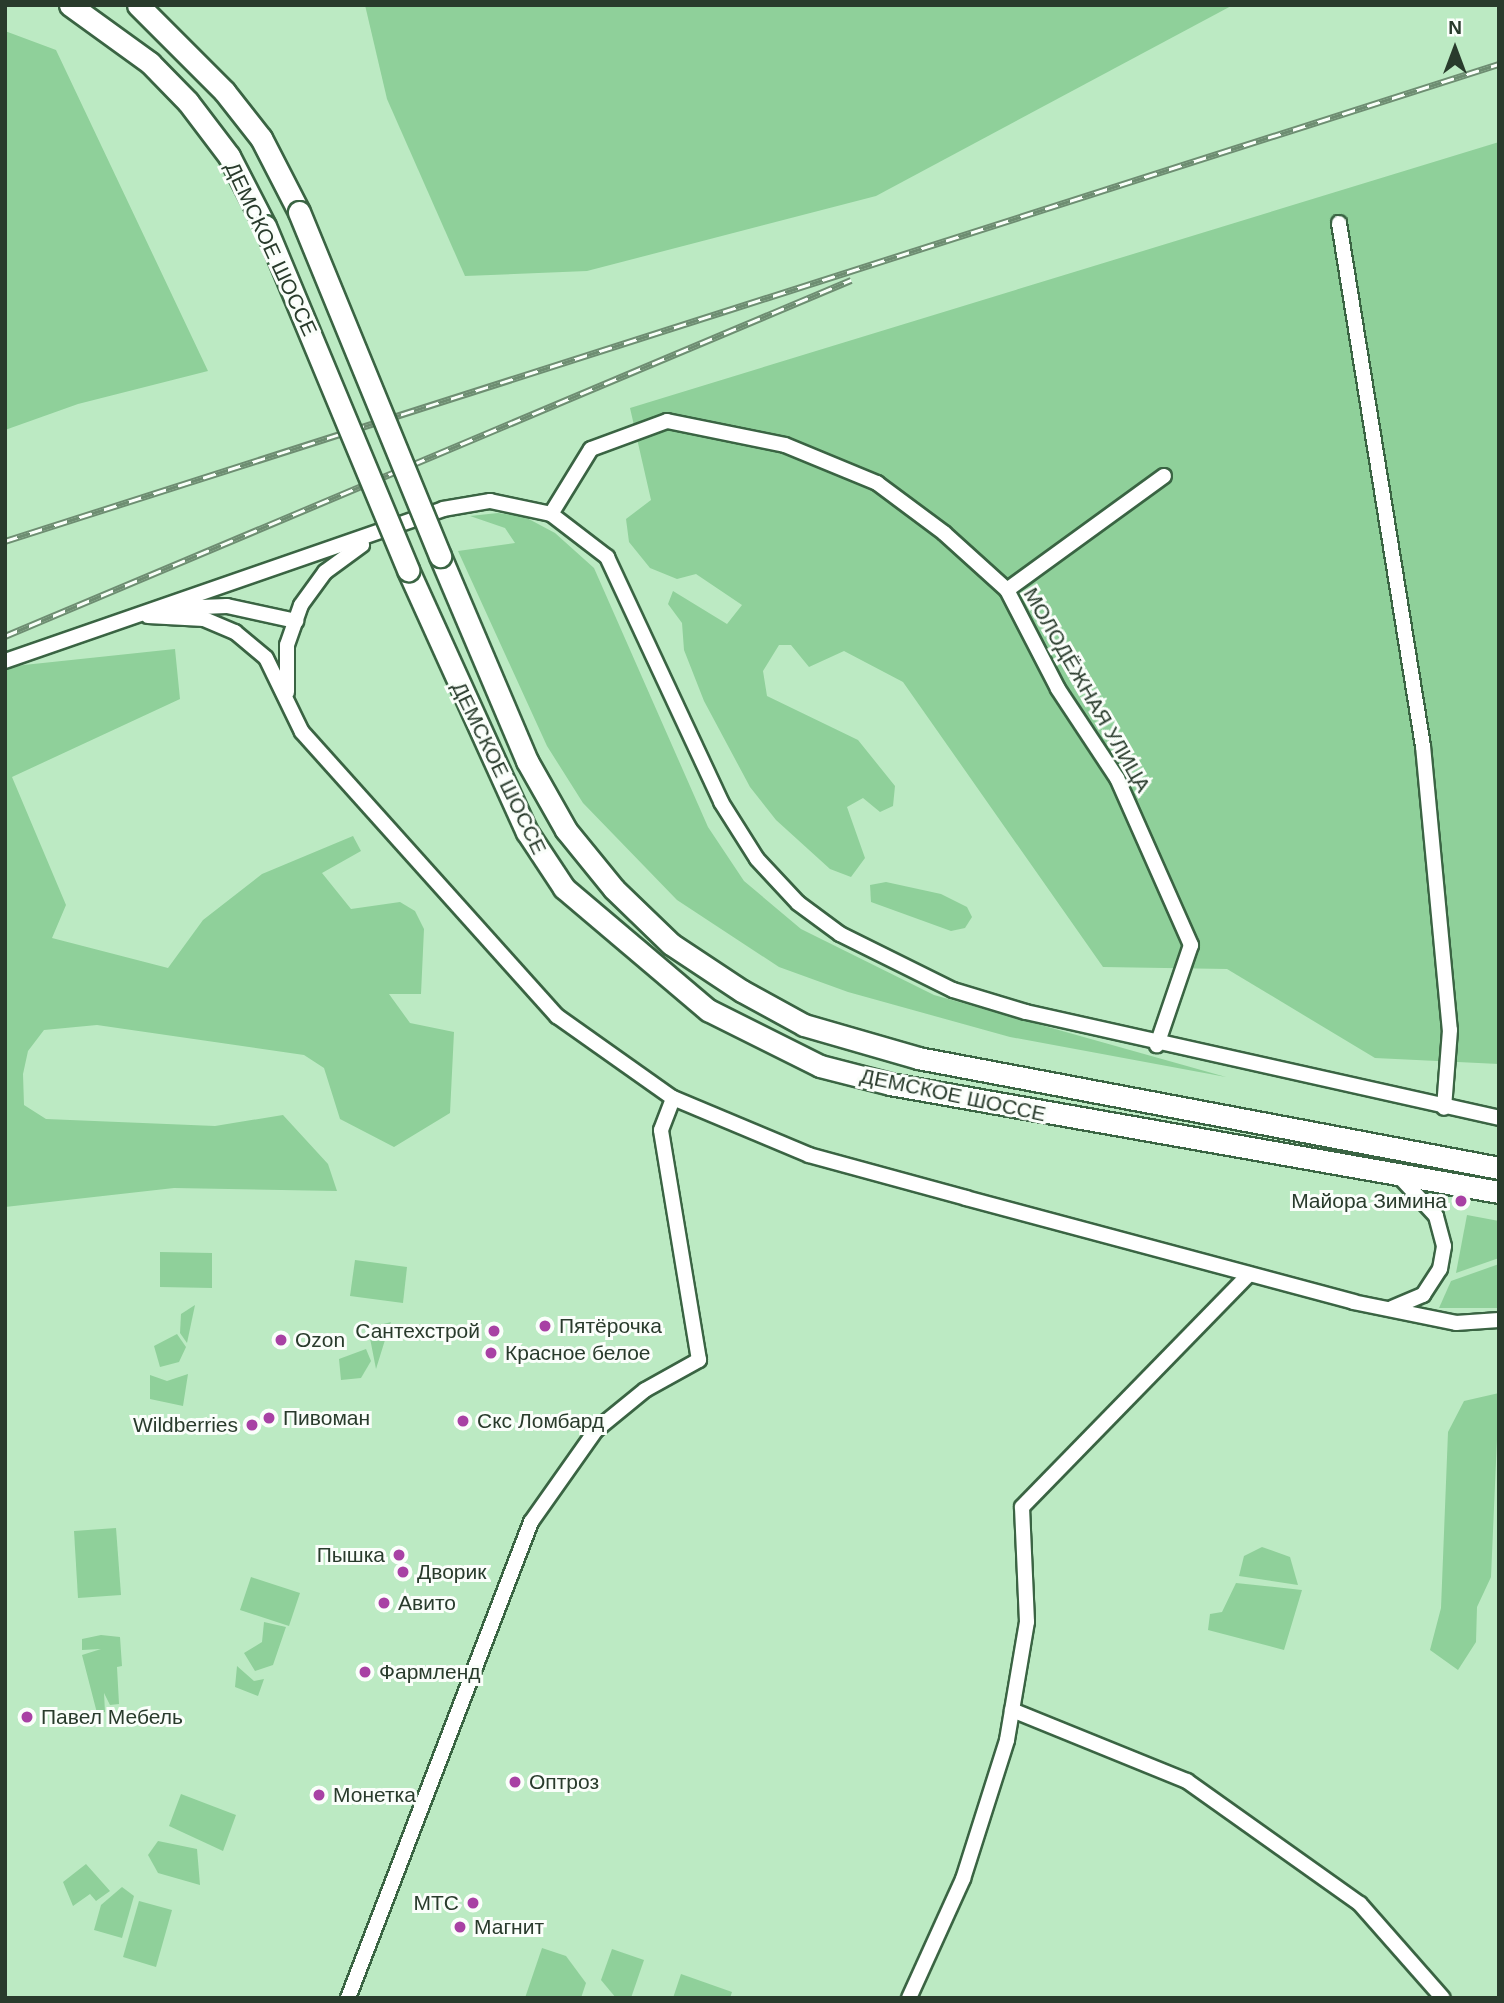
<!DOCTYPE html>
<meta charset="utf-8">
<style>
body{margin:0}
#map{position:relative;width:1504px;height:2003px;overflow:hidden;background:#bceac3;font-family:Helvetica,sans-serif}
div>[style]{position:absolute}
.green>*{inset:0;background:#8fd09a}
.roads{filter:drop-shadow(2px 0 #3a6443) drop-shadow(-2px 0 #3a6443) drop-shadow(0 2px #3a6443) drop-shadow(0 -2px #3a6443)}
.minor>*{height:14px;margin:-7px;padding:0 7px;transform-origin:7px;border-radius:7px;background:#fff}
.primary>*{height:21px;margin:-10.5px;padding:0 10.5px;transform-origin:10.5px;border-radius:10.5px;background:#fff}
.rail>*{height:7px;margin-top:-3.5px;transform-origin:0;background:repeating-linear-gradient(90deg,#fafefa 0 13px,#6e8d72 0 26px);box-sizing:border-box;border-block:2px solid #6e8d72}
.bridges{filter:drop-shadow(2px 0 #3a6443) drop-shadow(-2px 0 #3a6443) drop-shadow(0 2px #3a6443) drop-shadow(0 -2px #3a6443)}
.primary-bridge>*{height:21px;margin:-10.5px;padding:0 10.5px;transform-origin:10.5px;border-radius:10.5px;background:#fff}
.dots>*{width:19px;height:19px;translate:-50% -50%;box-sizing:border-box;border:4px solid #fafefa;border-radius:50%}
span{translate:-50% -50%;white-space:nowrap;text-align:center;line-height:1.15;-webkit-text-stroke:6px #fafefa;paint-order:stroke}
.street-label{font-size:21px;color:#293b2c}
.poi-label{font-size:21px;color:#293b2c}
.right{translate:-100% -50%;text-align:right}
.left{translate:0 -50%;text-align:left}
.frame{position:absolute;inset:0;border:7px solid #293b2c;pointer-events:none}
.north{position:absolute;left:1420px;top:14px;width:70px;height:70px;-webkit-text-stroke:5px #fafefa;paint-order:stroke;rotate:0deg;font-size:19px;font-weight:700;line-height:28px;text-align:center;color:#293b2c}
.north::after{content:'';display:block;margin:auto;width:24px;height:32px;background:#293b2c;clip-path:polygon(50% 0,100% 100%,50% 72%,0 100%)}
</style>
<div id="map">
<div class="green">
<div style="clip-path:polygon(365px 5px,1233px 5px,876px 196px,587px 271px,465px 276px,387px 99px)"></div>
<div style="clip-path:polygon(5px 31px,56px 50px,208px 371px,78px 404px,5px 430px)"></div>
<div style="clip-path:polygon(1499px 142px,1499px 1064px,1375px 1058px,1227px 969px,1103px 967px,903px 682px,844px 651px,809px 667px,791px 645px,779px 645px,763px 671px,767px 696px,858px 740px,895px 786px,893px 806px,880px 812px,863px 798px,847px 807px,865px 858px,851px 877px,830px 869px,776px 820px,750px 787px,704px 701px,684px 650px,682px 623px,668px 604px,673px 591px,727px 624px,742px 605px,696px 574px,677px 579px,650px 568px,629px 542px,626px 519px,651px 500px,630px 408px)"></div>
<div style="clip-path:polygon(498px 513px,525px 517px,555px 533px,594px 568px,708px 827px,744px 881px,801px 929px,934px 995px,1226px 1077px,1010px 1037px,848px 992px,779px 967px,677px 900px,583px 803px,547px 746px,458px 551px,515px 543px,505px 528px,470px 516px)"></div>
<div style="clip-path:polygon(175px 649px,180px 699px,12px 777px,66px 905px,52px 938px,168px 968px,203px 920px,262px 874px,353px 836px,361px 851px,322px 873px,351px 909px,400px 902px,415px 911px,424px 929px,421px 994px,389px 994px,410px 1023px,454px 1032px,450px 1113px,394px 1147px,340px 1119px,324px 1068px,304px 1055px,97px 1025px,44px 1030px,28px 1051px,23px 1074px,24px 1105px,46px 1119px,215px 1126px,283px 1115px,328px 1164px,337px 1191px,174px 1188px,5px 1207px,5px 667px)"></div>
<div style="clip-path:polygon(886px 882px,941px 894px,967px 907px,972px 917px,965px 928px,951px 931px,871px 902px,870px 885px)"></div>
<div style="clip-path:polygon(1467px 1215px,1499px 1221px,1499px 1258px,1456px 1273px)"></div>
<div style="clip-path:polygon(160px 1252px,212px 1253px,212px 1288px,160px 1287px)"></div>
<div style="clip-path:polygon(355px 1260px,407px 1267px,403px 1303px,350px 1296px)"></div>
<div style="clip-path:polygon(1499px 1264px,1499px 1308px,1439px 1308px,1451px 1281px)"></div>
<div style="clip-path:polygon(195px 1305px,187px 1343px,180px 1333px,181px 1314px)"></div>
<div style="clip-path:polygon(391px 1322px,385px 1340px,376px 1369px,368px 1328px)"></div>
<div style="clip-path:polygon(177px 1334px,186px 1347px,179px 1362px,160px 1367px,154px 1346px)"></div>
<div style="clip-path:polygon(366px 1349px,371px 1361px,361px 1378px,341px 1380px,339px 1359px)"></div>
<div style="clip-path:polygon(188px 1374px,183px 1406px,150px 1399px,150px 1375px,167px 1381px)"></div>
<div style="clip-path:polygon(1499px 1393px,1491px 1577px,1477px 1607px,1476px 1642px,1458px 1670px,1430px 1650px,1441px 1608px,1448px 1432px,1464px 1401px)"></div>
<div style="clip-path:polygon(116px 1528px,121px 1595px,78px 1598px,74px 1531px)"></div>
<div style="clip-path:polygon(1262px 1547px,1290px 1557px,1298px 1585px,1239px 1576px,1244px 1556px)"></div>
<div style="clip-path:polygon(251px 1577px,300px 1593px,289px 1626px,240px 1610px)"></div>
<div style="clip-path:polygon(1236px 1583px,1302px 1590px,1284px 1650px,1208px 1630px,1210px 1614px,1222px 1612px)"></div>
<div style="clip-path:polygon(264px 1622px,286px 1627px,273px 1665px,255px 1671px,244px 1653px,262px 1642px)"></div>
<div style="clip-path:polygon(101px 1635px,120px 1637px,122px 1666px,117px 1667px,119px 1704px,110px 1705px,104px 1693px,105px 1712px,97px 1713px,82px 1655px,101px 1649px,82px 1650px,82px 1639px)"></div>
<div style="clip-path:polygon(237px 1666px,254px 1681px,264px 1679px,258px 1696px,235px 1687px)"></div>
<div style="clip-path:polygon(181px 1794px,236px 1815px,223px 1851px,169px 1826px)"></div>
<div style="clip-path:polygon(158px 1841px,197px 1849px,200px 1885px,158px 1873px,148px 1855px)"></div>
<div style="clip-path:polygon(86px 1864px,110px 1891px,96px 1901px,90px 1894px,73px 1906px,63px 1882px)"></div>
<div style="clip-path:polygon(122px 1887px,134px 1896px,122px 1938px,94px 1930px,101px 1905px)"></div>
<div style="clip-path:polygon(139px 1901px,172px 1910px,156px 1967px,123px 1957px)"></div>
<div style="clip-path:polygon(542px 1948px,566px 1956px,586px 1983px,581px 1998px,525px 1998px)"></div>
<div style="clip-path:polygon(612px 1949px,644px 1960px,631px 1998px,616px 1998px,601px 1980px)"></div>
<div style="clip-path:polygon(681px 1974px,732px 1992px,730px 1998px,673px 1998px)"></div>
</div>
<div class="roads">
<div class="minor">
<div style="left:1339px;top:223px;width:530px;rotate:80.88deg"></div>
<div style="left:1423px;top:746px;width:285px;rotate:84.6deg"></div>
<div style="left:1450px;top:1030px;width:78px;rotate:94.4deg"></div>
<div style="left:551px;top:514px;width:76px;rotate:-58.4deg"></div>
<div style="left:591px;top:449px;width:81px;rotate:-20.2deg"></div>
<div style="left:667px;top:421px;width:120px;rotate:11.5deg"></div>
<div style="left:785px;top:445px;width:100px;rotate:22.4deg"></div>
<div style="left:877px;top:483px;width:84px;rotate:36.7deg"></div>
<div style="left:944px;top:533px;width:85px;rotate:42.1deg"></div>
<div style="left:1007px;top:590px;width:111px;rotate:62.7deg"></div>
<div style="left:1058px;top:689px;width:107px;rotate:56.5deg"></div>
<div style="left:1117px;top:778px;width:183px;rotate:66.1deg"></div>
<div style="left:1191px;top:945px;width:106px;rotate:108.8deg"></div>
<div style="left:1007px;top:590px;width:194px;rotate:-36deg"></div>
<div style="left:175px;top:608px;width:52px;rotate:-2.2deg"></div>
<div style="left:227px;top:606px;width:71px;rotate:12.3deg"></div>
<div style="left:148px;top:616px;width:56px;rotate:3.1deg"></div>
<div style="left:204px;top:619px;width:34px;rotate:23deg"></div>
<div style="left:235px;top:632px;width:40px;rotate:40deg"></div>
<div style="left:266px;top:658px;width:82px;rotate:64.1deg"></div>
<div style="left:302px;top:732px;width:382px;rotate:48.1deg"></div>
<div style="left:557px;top:1016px;width:142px;rotate:35.3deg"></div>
<div style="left:673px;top:1098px;width:147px;rotate:22.7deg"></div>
<div style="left:809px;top:1155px;width:163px;rotate:15.3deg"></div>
<div style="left:966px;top:1198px;width:401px;rotate:15deg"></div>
<div style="left:1353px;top:1302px;width:105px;rotate:11.5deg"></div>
<div style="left:1456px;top:1323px;width:43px;rotate:-4deg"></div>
<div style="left:5px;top:661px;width:464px;rotate:-19.1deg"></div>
<div style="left:443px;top:509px;width:48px;rotate:-9.7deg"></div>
<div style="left:490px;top:501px;width:62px;rotate:12deg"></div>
<div style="left:551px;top:514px;width:71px;rotate:37.5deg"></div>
<div style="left:607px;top:557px;width:270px;rotate:65deg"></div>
<div style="left:721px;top:802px;width:67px;rotate:57.7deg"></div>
<div style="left:757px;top:859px;width:60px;rotate:47deg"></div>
<div style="left:798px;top:903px;width:52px;rotate:36.4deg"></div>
<div style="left:840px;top:934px;width:126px;rotate:26.4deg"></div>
<div style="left:953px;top:990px;width:76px;rotate:16.8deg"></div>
<div style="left:1026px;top:1012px;width:485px;rotate:12.6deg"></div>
<div style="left:287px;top:692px;width:47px;rotate:-90deg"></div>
<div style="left:287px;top:645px;width:42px;rotate:-70.7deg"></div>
<div style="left:301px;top:605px;width:41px;rotate:-54deg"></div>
<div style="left:325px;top:572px;width:46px;rotate:-36.1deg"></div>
<div style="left:1392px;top:1308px;width:34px;rotate:-23deg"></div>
<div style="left:1423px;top:1295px;width:31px;rotate:-57deg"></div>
<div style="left:1440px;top:1269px;width:23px;rotate:-80deg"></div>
<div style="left:1444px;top:1246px;width:31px;rotate:-105deg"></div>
<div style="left:1436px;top:1216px;width:56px;rotate:-132.8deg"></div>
<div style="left:1012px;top:1710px;width:189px;rotate:22.1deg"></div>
<div style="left:1187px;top:1781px;width:212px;rotate:35.4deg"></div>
<div style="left:1360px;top:1904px;width:125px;rotate:48.6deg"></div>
<div style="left:348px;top:1998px;width:510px;rotate:-68.97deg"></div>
<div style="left:531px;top:1522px;width:113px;rotate:-54.8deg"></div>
<div style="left:596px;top:1430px;width:63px;rotate:-39.2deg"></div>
<div style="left:645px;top:1390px;width:62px;rotate:-29.1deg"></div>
<div style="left:699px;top:1360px;width:233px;rotate:-99.4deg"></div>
<div style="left:661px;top:1130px;width:34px;rotate:-69deg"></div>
<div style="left:909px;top:1998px;width:131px;rotate:-65.6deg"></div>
<div style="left:963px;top:1879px;width:146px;rotate:-72.4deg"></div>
<div style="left:1007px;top:1740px;width:120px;rotate:-80.4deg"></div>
<div style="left:1027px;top:1622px;width:115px;rotate:-92.5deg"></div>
<div style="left:1022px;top:1507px;width:325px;rotate:-45.7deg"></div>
</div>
<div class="primary">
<div style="left:70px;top:5px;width:99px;rotate:35.9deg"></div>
<div style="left:150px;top:63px;width:54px;rotate:45.7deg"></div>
<div style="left:188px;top:102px;width:68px;rotate:52.8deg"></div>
<div style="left:229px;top:156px;width:79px;rotate:62.8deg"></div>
<div style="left:138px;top:5px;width:122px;rotate:45deg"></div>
<div style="left:224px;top:91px;width:60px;rotate:51.8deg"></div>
<div style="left:261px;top:138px;width:83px;rotate:62.8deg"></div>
<div style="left:440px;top:556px;width:223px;rotate:67deg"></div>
<div style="left:527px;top:761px;width:79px;rotate:60.5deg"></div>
<div style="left:566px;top:830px;width:76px;rotate:50.9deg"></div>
<div style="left:614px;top:889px;width:79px;rotate:44deg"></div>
<div style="left:671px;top:944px;width:85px;rotate:33.5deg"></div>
<div style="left:742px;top:991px;width:71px;rotate:28.7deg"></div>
<div style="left:804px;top:1025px;width:119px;rotate:16.1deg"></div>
<div style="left:918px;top:1058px;width:591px;rotate:10.72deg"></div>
<div style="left:408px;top:570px;width:288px;rotate:65.6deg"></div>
<div style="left:527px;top:832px;width:67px;rotate:56.5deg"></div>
<div style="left:564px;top:888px;width:189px;rotate:40.3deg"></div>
<div style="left:708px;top:1010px;width:125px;rotate:26.6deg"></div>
<div style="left:820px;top:1066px;width:72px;rotate:14.4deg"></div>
<div style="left:890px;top:1084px;width:619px;rotate:10.06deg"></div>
</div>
</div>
<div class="rail">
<div style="left:5px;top:541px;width:1568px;rotate:-17.71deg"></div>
<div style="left:5px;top:636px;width:918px;rotate:-22.82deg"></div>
</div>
<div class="bridges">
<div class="primary-bridge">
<div style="left:299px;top:212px;width:372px;rotate:67.7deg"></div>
<div style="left:265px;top:226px;width:373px;rotate:67.4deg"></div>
</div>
</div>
<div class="dots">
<div style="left:1461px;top:1201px;background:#a841a4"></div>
<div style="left:545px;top:1326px;background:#a841a4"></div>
<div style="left:494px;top:1331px;background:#a841a4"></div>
<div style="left:281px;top:1340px;background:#a841a4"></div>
<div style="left:491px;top:1353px;background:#a841a4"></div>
<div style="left:269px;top:1418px;background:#a841a4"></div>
<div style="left:463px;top:1421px;background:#a841a4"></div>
<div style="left:252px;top:1425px;background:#a841a4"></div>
<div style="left:399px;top:1555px;background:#a841a4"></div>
<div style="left:403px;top:1572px;background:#a841a4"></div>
<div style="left:384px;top:1603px;background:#a841a4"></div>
<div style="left:365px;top:1672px;background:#a841a4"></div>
<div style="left:27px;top:1717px;background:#a841a4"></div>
<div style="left:515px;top:1782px;background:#a841a4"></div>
<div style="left:319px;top:1795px;background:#a841a4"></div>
<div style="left:473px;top:1903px;background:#a841a4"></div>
<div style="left:460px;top:1927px;background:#a841a4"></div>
</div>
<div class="street-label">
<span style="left:271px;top:249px;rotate:65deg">ДЕМСКОЕ ШОССЕ</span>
<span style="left:1087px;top:690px;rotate:60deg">МОЛОДЁЖНАЯ УЛИЦА</span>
<span style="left:499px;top:768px;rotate:64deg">ДЕМСКОЕ ШОССЕ</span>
<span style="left:953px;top:1095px;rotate:12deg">ДЕМСКОЕ ШОССЕ</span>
</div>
<div class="poi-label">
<span class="right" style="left:1447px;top:1201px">Майора Зимина</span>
<span class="left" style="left:559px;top:1326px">Пятёрочка</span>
<span class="right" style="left:480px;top:1331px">Сантехстрой</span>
<span class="left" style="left:295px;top:1340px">Ozon</span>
<span class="left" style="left:505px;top:1353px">Красное белое</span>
<span class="left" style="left:283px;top:1418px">Пивоман</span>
<span class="left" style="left:477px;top:1421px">Скс Ломбард</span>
<span class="right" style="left:238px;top:1425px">Wildberries</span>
<span class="right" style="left:385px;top:1555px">Пышка</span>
<span class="left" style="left:417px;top:1572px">Дворик</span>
<span class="left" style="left:398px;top:1603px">Авито</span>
<span class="left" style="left:379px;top:1672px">Фармленд</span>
<span class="left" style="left:41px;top:1717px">Павел Мебель</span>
<span class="left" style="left:529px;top:1782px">Оптроз</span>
<span class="left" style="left:333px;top:1795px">Монетка</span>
<span class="right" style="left:459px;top:1903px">МТС</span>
<span class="left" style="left:474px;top:1927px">Магнит</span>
</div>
<div class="frame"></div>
<div class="north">N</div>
</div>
